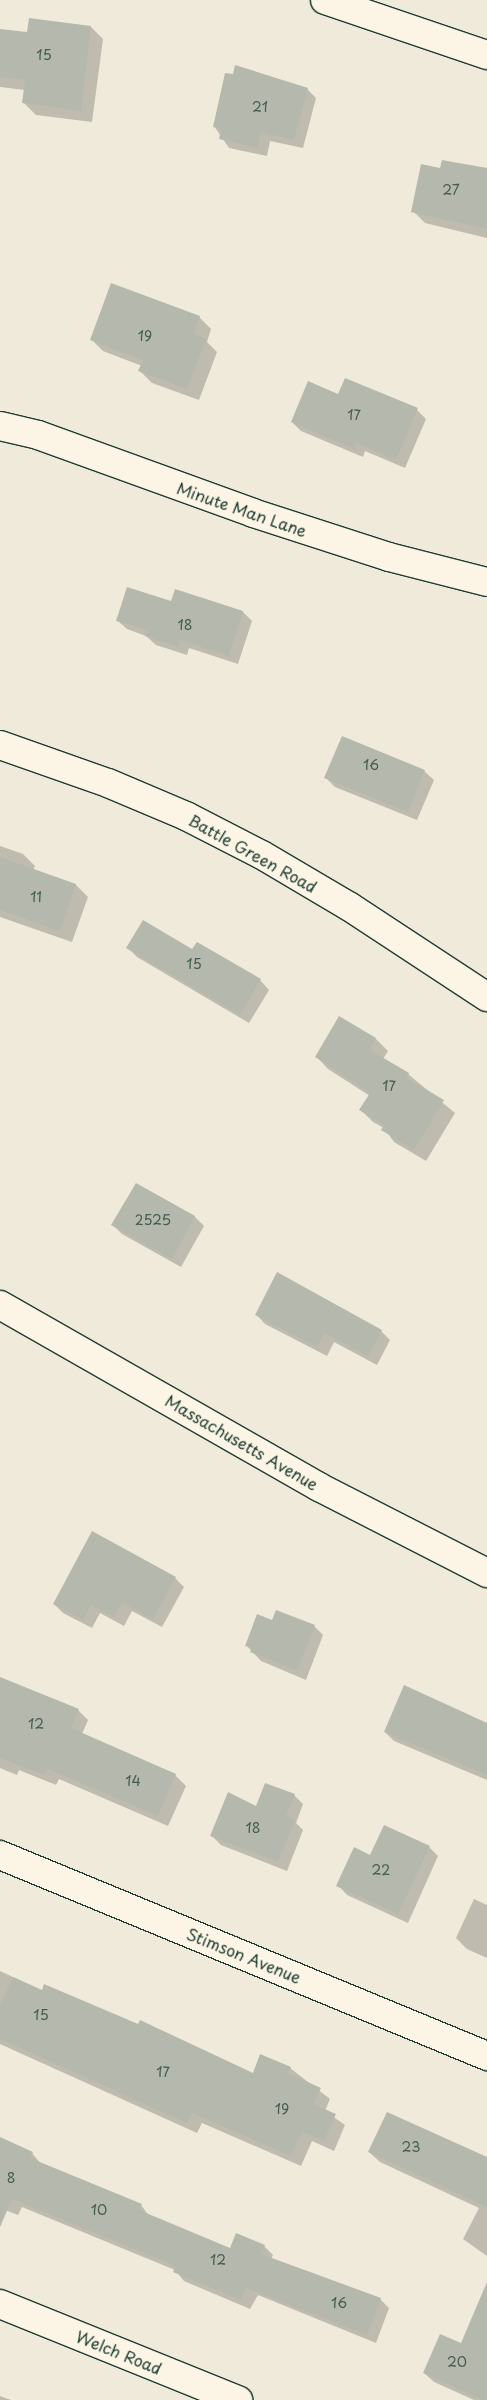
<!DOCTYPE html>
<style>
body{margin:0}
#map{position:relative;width:487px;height:2400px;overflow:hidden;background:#efeada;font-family:"Playpen Sans",sans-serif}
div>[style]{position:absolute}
.shadow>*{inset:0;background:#0003}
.building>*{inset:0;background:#b5b9ad}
.roads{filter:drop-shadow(1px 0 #1f3d34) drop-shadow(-1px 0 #1f3d34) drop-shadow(0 1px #1f3d34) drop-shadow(0 -1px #1f3d34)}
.street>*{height:28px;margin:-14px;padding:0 14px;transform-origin:14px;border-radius:14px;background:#fcf5e5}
.secondary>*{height:28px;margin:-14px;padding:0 14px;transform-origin:14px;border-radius:14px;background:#fcf5e5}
span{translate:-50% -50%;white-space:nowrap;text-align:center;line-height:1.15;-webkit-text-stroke:4px #fcf5e5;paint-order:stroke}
.number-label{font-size:14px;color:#445c52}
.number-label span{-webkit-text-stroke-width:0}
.street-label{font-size:16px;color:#1f3d34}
</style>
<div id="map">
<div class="shadow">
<div style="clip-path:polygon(91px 27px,103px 39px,92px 122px,36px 115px,24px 103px,25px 90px,0 87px,0 30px,28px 34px)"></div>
<div style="clip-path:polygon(307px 89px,316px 98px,303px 148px,270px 141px,267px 156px,229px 148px,214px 126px)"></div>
<div style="clip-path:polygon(441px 169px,487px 169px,487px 238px,425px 223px,413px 211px)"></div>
<div style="clip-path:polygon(199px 317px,211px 329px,207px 342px,217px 352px,199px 400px,152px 383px,140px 371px,142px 366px,103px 351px,91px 339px)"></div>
<div style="clip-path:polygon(339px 396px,417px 410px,426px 419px,405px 468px,365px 451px,363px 457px,301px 431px,292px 422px)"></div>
<div style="clip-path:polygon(172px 603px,243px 612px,252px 621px,238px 664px,189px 648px,187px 655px,156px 645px,146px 636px,127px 629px,117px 620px)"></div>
<div style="clip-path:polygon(424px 771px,434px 780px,417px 820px,335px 787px,326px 778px)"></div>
<div style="clip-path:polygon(0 846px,23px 854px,35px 866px,33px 870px,76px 885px,88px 897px,72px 942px,0 917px)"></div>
<div style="clip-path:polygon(128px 948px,193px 951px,260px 980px,269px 990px,249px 1023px,137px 957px)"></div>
<div style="clip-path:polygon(340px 1018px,376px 1039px,388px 1051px,383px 1059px,408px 1074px,455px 1113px,426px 1161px,394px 1142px,384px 1128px,373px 1122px,361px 1110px,370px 1096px,328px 1069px,317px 1057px)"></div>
<div style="clip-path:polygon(136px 1185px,195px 1217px,204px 1226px,181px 1267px,122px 1234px,113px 1225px)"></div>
<div style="clip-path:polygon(256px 1314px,381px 1331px,390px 1340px,377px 1365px,334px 1342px,327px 1356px,265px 1324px)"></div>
<div style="clip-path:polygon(175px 1578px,184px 1587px,162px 1627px,132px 1611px,124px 1626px,100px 1613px,92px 1628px,63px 1613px,54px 1604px)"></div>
<div style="clip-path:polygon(273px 1622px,314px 1626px,323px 1635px,306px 1680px,261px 1661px,246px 1645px)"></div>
<div style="clip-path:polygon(0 1678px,78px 1710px,88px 1720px,82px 1734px,175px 1775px,186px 1786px,168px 1826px,59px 1779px,56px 1785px,19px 1770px,17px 1775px,0 1768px)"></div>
<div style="clip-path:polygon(487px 1724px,487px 1780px,394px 1741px,385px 1732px)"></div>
<div style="clip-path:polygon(294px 1795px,303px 1804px,296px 1823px,303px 1830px,287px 1871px,221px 1845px,212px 1836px,257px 1807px)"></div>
<div style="clip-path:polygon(429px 1847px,438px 1856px,408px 1923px,347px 1895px,338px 1885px,371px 1856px)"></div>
<div style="clip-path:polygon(474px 1899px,487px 1905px,487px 1958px,467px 1949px,456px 1938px)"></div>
<div style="clip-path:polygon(0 1971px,43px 1991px,254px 2074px,290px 2068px,330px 2099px,325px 2111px,345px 2125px,334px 2151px,312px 2141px,301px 2166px,202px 2123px,197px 2133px,0 2044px)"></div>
<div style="clip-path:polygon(0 2139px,32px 2153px,41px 2164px,141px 2205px,149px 2216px,230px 2250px,264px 2246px,273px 2255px,271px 2259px,380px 2299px,389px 2308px,376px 2343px,258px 2295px,250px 2309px,184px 2281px,175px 2270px,22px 2207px,18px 2215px,0 2208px)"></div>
<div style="clip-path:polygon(369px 2152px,487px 2159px,487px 2256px,463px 2239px,479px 2208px,380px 2162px)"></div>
<div style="clip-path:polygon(487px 2353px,487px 2400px,474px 2400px,434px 2382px,424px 2373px)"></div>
<div style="clip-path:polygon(0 2396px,11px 2400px,0 2400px)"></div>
</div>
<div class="building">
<div style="clip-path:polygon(29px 18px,91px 26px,81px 111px,22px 103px,25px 80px,0 77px,0 29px,27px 32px)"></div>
<div style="clip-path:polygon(235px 65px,308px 88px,294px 140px,261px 132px,258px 148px,219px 139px,221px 129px,213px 127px,225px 73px,233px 74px)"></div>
<div style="clip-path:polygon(442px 160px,487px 168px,487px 229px,411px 212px,421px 164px,440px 168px)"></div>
<div style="clip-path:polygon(111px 283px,200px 316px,193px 334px,206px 339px,187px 389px,138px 371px,143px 360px,90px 340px)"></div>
<div style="clip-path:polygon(345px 378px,418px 408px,396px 460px,356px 443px,354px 449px,291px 422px,308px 381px,338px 394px)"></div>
<div style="clip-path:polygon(127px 587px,171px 601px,175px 589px,243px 611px,229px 656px,180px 640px,178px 647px,145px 636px,148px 630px,116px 621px)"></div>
<div style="clip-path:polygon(342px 736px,425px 770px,408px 812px,324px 778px)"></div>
<div style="clip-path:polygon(0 857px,76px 884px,60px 931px,0 910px)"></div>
<div style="clip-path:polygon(143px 920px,192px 949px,197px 942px,261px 979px,240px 1015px,126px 948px)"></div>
<div style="clip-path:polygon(339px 1016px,376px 1038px,370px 1050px,409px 1073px,407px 1078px,444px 1100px,414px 1150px,381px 1130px,384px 1125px,359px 1110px,370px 1093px,315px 1057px)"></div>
<div style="clip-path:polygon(136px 1183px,195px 1216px,172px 1259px,111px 1225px)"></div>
<div style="clip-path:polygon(277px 1272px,382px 1330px,368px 1356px,324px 1333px,317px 1347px,255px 1315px)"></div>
<div style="clip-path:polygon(92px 1531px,176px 1577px,153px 1619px,122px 1603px,114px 1617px,91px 1605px,83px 1620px,53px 1604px)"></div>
<div style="clip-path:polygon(276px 1610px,315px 1625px,297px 1671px,250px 1652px,252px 1648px,245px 1646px,257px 1614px,272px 1620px)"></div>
<div style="clip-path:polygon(0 1677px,79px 1709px,71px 1728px,176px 1774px,158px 1816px,48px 1769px,45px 1775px,0 1758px)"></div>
<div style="clip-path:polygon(404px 1685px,487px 1723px,487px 1775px,384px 1732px)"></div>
<div style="clip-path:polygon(265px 1783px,295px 1794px,286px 1816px,295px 1820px,278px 1862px,210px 1836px,228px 1792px,256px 1806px)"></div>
<div style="clip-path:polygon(384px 1825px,430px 1846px,398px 1914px,336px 1886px,354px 1847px,370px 1855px)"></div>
<div style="clip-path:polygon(13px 1977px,42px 1990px,44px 1984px,138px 2024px,140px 2020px,253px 2073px,260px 2054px,291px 2067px,288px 2073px,321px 2088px,313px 2104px,336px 2114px,324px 2141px,302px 2131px,291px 2156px,192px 2113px,187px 2123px,0 2039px,0 2006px)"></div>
<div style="clip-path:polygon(387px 2112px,487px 2157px,487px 2207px,368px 2152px)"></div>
<div style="clip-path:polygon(0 2137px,33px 2152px,30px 2158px,142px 2204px,139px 2210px,230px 2248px,236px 2233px,265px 2245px,261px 2254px,381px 2298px,367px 2335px,246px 2288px,241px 2300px,173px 2272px,176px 2266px,12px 2199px,0 2227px)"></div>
<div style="clip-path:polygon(487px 2282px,487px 2400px,482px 2400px,423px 2373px,440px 2334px,461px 2343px)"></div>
</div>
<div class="roads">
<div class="street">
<div style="left:0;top:426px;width:39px;rotate:13deg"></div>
<div style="left:38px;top:435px;width:229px;rotate:19.9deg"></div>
<div style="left:253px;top:513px;width:143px;rotate:17.9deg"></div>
<div style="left:389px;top:557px;width:101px;rotate:14.3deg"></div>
<div style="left:0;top:745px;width:114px;rotate:19.4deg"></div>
<div style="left:108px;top:783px;width:85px;rotate:22.9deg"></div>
<div style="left:186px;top:816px;width:85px;rotate:27.2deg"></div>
<div style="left:262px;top:855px;width:102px;rotate:30.6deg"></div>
<div style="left:350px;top:907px;width:164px;rotate:33.3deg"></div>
<div style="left:0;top:1855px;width:527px;rotate:22.43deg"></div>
<div style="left:0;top:2304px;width:257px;rotate:22deg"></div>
</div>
<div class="secondary">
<div style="left:325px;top:0;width:171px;rotate:18.8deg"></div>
<div style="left:0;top:1305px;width:367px;rotate:29.7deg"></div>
<div style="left:319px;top:1487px;width:189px;rotate:27.1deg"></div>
</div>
</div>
<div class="number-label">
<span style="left:44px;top:55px">15</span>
<span style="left:260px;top:107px">21</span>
<span style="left:451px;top:190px">27</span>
<span style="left:145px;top:336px">19</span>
<span style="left:354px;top:415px">17</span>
<span style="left:185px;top:625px">18</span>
<span style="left:371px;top:765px">16</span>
<span style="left:36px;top:897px">11</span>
<span style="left:194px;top:964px">15</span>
<span style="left:389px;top:1086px">17</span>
<span style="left:153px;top:1220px">2525</span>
<span style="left:36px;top:1724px">12</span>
<span style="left:133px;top:1781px">14</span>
<span style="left:253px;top:1828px">18</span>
<span style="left:381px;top:1870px">22</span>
<span style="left:41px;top:2015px">15</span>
<span style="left:163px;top:2072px">17</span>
<span style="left:282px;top:2109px">19</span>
<span style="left:411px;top:2147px">23</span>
<span style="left:11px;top:2178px">8</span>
<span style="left:99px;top:2210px">10</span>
<span style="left:218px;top:2260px">12</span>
<span style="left:339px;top:2303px">16</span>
<span style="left:457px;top:2362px">20</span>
</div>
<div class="street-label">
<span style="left:242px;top:509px;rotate:19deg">Minute Man Lane</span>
<span style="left:253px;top:853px;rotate:29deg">Battle Green Road</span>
<span style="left:242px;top:1442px;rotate:30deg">Massachusetts Avenue</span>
<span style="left:244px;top:1955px;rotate:22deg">Stimson Avenue</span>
<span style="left:119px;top:2352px;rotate:22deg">Welch Road</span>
</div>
</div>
